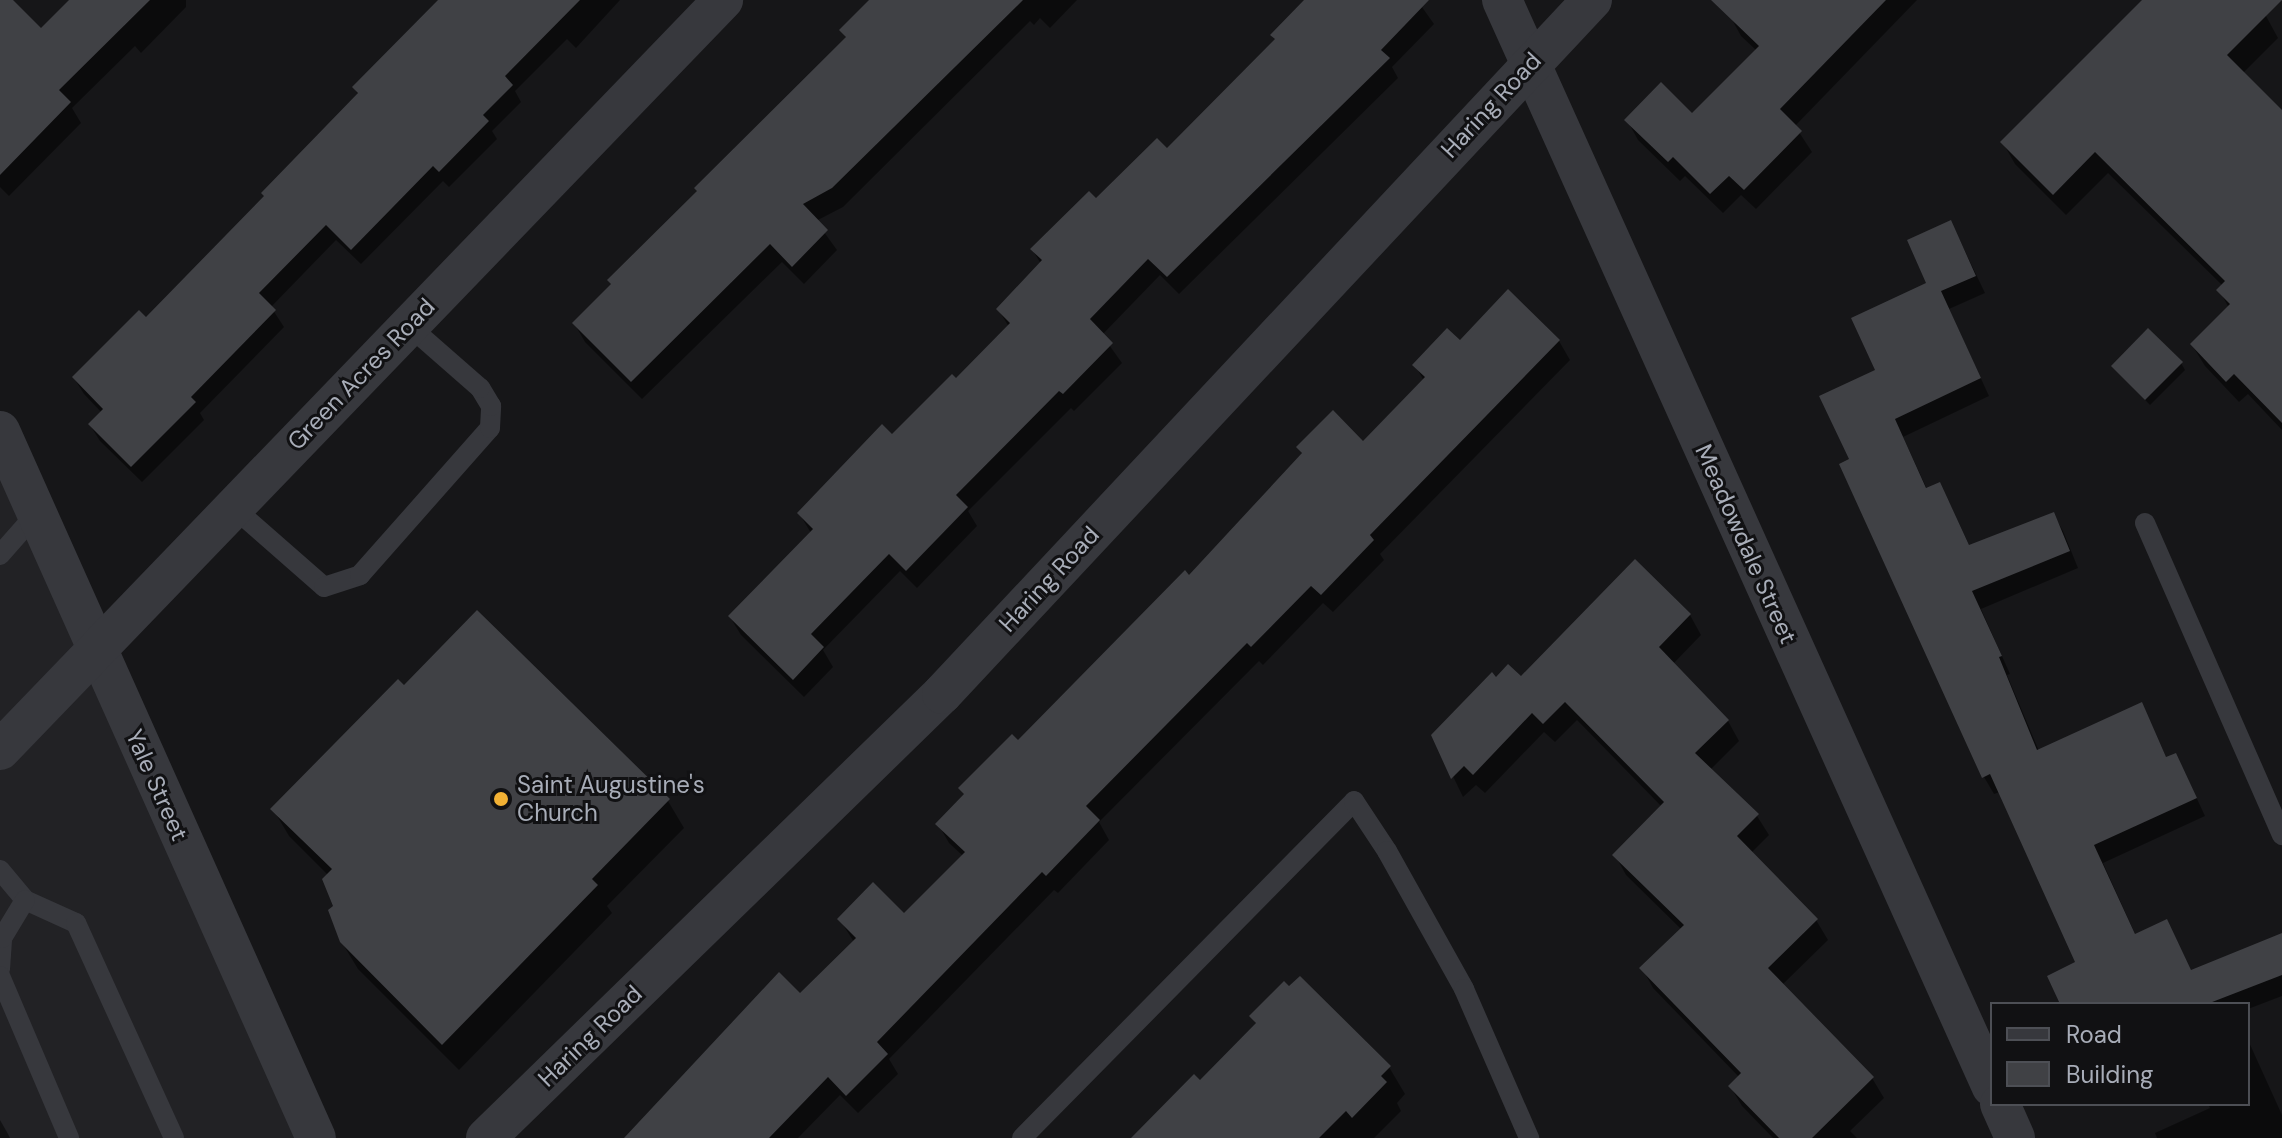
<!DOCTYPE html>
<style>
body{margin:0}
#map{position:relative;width:2282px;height:1138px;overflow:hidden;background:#161618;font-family:"DM Sans",sans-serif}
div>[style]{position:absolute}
.built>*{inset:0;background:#222225}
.shadow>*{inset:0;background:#0007}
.building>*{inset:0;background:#404145}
.lane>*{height:20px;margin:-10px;padding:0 10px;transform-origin:10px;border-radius:10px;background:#37383d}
.street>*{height:40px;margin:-20px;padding:0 20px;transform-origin:20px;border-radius:20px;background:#37383d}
.dots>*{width:22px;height:22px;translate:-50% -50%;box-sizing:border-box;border:4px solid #111113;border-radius:50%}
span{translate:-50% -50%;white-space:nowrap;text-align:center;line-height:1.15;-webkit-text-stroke:6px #111113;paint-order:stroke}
.street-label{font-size:24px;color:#a8adb8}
.poi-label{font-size:24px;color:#a8adb8}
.left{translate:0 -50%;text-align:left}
.legend{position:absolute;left:1990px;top:1002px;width:260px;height:104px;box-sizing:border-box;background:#111113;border:2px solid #4d4f55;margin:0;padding:10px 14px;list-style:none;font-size:24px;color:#a8adb8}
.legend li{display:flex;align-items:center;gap:16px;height:40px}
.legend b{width:40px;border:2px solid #4d4f55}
</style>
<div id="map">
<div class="built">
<div style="clip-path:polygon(0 452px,301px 1138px,0 1138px)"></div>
</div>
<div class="shadow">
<div style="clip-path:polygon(0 0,10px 0,41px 31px,72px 0,186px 0,186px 7px,141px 53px,135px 46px,72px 108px,81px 123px,9px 196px,0 187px)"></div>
<div style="clip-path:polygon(439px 0,620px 0,576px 48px,567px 39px,515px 91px,521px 102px,492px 131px,497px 139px,449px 187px,443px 181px,361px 264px,336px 240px,271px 307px,284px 327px,200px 413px,204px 420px,142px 482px,100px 441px,90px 425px,102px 413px,84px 394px,74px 378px,146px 320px,265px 197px,359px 96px,354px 88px)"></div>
<div style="clip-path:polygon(872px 0,1077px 0,1050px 28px,1040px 18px,1034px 25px,1030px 21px,843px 207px,816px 221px,837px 250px,804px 284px,782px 262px,642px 399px,585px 342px,574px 323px,847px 39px,842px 30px)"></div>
<div style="clip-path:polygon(1306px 0,1417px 0,1434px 24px,1392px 67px,1398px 78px,1179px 294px,1160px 275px,1102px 335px,1122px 363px,1074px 411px,1071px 408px,968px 511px,977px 526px,917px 588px,900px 571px,823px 650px,833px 667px,804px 697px,741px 635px,730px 617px,811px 533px,799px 513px,957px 381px,1009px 327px,998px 309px,1041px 264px,1032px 249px,1167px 151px,1276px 41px)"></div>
<div style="clip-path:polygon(1744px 0,1917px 0,1795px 126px,1812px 152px,1756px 209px,1741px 195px,1723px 213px,1685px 176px,1680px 181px,1638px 140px,1627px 120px,1692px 116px,1757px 51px,1741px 36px,1730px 16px)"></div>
<div style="clip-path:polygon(2144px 0,2250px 0,2266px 16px,2278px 38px,2243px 73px,2282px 113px,2282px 430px,2248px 394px,2239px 402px,2205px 366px,2192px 345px,2229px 308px,2219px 290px,2223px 286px,2108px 173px,2066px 215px,2015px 164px,2003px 143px)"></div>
<div style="clip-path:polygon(1951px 222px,1985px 293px,1949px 309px,1989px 396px,1903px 437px,1927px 489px,1949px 502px,1970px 547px,2053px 514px,2063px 531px,2078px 568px,1981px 609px,2010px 674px,2007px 675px,2039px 751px,2141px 704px,2168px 767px,2185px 773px,2205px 816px,2103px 863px,2136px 936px,2191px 972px,2282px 946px,2282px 996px,2248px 1009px,2248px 1004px,2062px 1004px,2078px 963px,2000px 792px,1994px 794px,1984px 777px,1852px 460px,1878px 371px,1929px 284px)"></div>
<div style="clip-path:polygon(1559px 341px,1570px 360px,1380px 554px,1384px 560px,1333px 612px,1323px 603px,1263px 665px,1259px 661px,1099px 822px,1109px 840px,1058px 893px,1054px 890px,889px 1059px,898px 1074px,858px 1113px,840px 1095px,798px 1138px,626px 1138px,800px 996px,854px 942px,840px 920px,904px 916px,963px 856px,949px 843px,938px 824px,1189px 577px,1303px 455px,1298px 448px,1363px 443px,1424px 381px,1415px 365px,1460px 343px)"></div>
<div style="clip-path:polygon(2181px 363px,2185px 370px,2150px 405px,2113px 366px)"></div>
<div style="clip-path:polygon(1635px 562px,1690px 615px,1701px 635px,1673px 664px,1728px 721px,1739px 741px,1710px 770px,1757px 816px,1769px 835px,1751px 853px,1816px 920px,1828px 940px,1782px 985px,1872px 1078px,1884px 1098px,1850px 1131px,1857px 1138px,1773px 1138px,1742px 1106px,1730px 1086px,1739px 1077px,1653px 988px,1642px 968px,1682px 930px,1626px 875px,1615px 855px,1662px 807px,1577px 720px,1555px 742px,1544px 732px,1485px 793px,1476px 785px,1463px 797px,1433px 735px,1495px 680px,1521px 679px)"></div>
<div style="clip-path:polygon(404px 688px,668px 801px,684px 828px,607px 906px,612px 913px,459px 1070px,358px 969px,341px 941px,328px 875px,289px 836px,273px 809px)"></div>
<div style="clip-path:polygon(1251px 1016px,1389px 1067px,1405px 1094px,1397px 1103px,1401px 1111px,1374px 1138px,1133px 1138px,1200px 1083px,1257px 1025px)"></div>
<div style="clip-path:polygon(2248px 1040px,2282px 1115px,2282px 1138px,2157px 1138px,2155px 1133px,2210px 1108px,2208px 1104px,2248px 1104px)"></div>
<div style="clip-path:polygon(0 1120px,8px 1134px,10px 1138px,0 1138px)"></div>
</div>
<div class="building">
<div style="clip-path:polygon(0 0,13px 0,41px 28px,69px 0,150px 0,59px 90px,71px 102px,0 175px)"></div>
<div style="clip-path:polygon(438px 0,580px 0,505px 76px,513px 85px,483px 115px,489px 121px,439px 172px,433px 166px,351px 250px,326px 225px,259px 293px,276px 310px,191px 397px,196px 402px,131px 467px,88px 424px,103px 409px,72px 377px,139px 310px,146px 317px,264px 196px,261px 193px,358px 93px,352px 87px)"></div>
<div style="clip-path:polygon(869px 0,1023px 0,832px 188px,803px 204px,828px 230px,792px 267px,770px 244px,631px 382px,572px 323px,611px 284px,607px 280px,697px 191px,694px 188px,846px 37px,839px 30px)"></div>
<div style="clip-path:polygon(1304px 0,1429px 0,1381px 50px,1390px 58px,1167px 277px,1148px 259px,1090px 319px,1113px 343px,1063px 394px,1059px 391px,956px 495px,968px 507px,906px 571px,889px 554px,811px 634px,824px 647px,793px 680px,728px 616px,813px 529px,797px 513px,882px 424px,892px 434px,952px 374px,956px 378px,1010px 323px,996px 309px,1042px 260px,1030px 249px,1089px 191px,1096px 198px,1157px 138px,1167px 148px,1275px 39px,1270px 35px)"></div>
<div style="clip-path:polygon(1711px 0,1886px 0,1780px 109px,1802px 131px,1744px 190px,1729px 176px,1710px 194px,1673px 157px,1668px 162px,1624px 120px,1661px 82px,1692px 113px,1759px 46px)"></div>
<div style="clip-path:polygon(2142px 0,2282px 0,2227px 55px,2282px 110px,2282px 423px,2234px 374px,2226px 382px,2190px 344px,2230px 304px,2216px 290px,2225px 281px,2095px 152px,2053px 195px,2000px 142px)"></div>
<div style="clip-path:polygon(1951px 220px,1976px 276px,1941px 291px,1981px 378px,1895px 419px,1926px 488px,1940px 482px,1969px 545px,2054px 512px,2070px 551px,1972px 591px,2002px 656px,1999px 657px,2037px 750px,2142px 702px,2166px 757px,2176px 753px,2197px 798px,2094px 845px,2135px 934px,2167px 919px,2191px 970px,2282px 933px,2282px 975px,2207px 1004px,2060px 1004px,2047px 976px,2075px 962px,1990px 774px,1982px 778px,1839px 464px,1849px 459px,1819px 396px,1875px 370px,1851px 318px,1926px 283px,1907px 240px)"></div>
<div style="clip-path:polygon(1508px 289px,1560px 340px,1370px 535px,1374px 540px,1321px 595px,1311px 586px,1251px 647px,1247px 643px,1086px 806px,1100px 820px,1046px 876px,1042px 872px,877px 1042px,888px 1054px,846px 1096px,828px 1077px,769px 1138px,624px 1138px,779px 972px,800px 993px,856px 938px,837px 919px,873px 882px,904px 913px,965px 852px,935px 824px,964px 794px,958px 788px,1012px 734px,1018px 740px,1185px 570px,1189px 575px,1302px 453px,1296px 447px,1333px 410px,1363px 441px,1425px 377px,1412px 365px,1447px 328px,1460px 340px)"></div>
<div style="clip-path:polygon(2148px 328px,2183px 362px,2145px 400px,2111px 366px)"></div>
<div style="clip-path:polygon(1635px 559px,1691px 614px,1659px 647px,1729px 720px,1695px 753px,1759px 814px,1737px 836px,1818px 919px,1768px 968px,1874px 1077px,1812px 1138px,1779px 1138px,1728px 1086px,1741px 1073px,1639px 968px,1684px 925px,1612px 855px,1664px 802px,1565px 702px,1543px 724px,1532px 713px,1473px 775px,1464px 766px,1451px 779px,1431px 735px,1492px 672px,1496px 677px,1508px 664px,1521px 676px)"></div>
<div style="clip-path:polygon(477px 610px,670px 799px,592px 879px,598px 885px,442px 1045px,340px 942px,328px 910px,333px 906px,322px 879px,332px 869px,270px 809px,398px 679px,404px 685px)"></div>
<div style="clip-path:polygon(1300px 976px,1391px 1066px,1381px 1076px,1387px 1082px,1352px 1118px,1346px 1111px,1319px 1138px,1131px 1138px,1194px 1074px,1200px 1080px,1256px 1023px,1249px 1016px,1284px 981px,1289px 986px)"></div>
</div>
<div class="lane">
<div style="left:233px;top:507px;width:121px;rotate:41.3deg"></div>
<div style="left:324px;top:587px;width:38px;rotate:-18deg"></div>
<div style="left:360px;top:575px;width:196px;rotate:-48.5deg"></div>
<div style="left:490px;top:428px;width:22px;rotate:-87deg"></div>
<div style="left:491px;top:406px;width:21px;rotate:-121deg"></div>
<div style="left:480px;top:388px;width:96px;rotate:-138.8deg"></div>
<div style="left:2145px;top:523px;width:341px;rotate:66.3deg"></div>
<div style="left:0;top:555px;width:55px;rotate:-48.7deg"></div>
<div style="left:0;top:870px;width:39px;rotate:50deg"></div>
<div style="left:25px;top:900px;width:56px;rotate:24.3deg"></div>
<div style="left:76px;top:923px;width:236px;rotate:65.5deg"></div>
<div style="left:0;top:969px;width:31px;rotate:-86deg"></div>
<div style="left:2px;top:938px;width:44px;rotate:-58.8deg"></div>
<div style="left:0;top:976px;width:176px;rotate:66.9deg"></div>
<div style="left:1022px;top:1138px;width:473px;rotate:-45.4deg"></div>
<div style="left:1354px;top:801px;width:60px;rotate:56.6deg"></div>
<div style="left:1387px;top:851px;width:158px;rotate:60.8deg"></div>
<div style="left:1464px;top:989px;width:163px;rotate:66.4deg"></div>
</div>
<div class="street">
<div style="left:1502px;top:0;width:1192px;rotate:65.74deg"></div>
<div style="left:0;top:431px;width:774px;rotate:65.92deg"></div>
<div style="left:0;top:750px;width:1042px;rotate:-46.05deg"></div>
<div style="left:2000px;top:1104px;width:37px;rotate:66deg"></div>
<div style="left:486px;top:1138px;width:636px;rotate:-44.24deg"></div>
<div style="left:942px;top:694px;width:951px;rotate:-46.88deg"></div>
</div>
<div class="dots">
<div style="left:501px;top:799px;background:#f2b134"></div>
</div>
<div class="street-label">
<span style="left:1491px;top:105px;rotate:-47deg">Haring Road</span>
<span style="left:361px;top:374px;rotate:-46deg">Green Acres Road</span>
<span style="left:1746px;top:544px;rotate:66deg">Meadowdale Street</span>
<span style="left:1049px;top:579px;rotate:-47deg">Haring Road</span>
<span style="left:157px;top:785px;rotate:66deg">Yale Street</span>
<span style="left:590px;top:1036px;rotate:-44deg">Haring Road</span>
</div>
<div class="poi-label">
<span class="left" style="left:517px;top:799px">Saint Augustine's<br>Church</span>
</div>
<ul class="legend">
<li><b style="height:10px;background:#37383d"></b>Road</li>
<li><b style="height:22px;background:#404145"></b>Building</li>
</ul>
</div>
